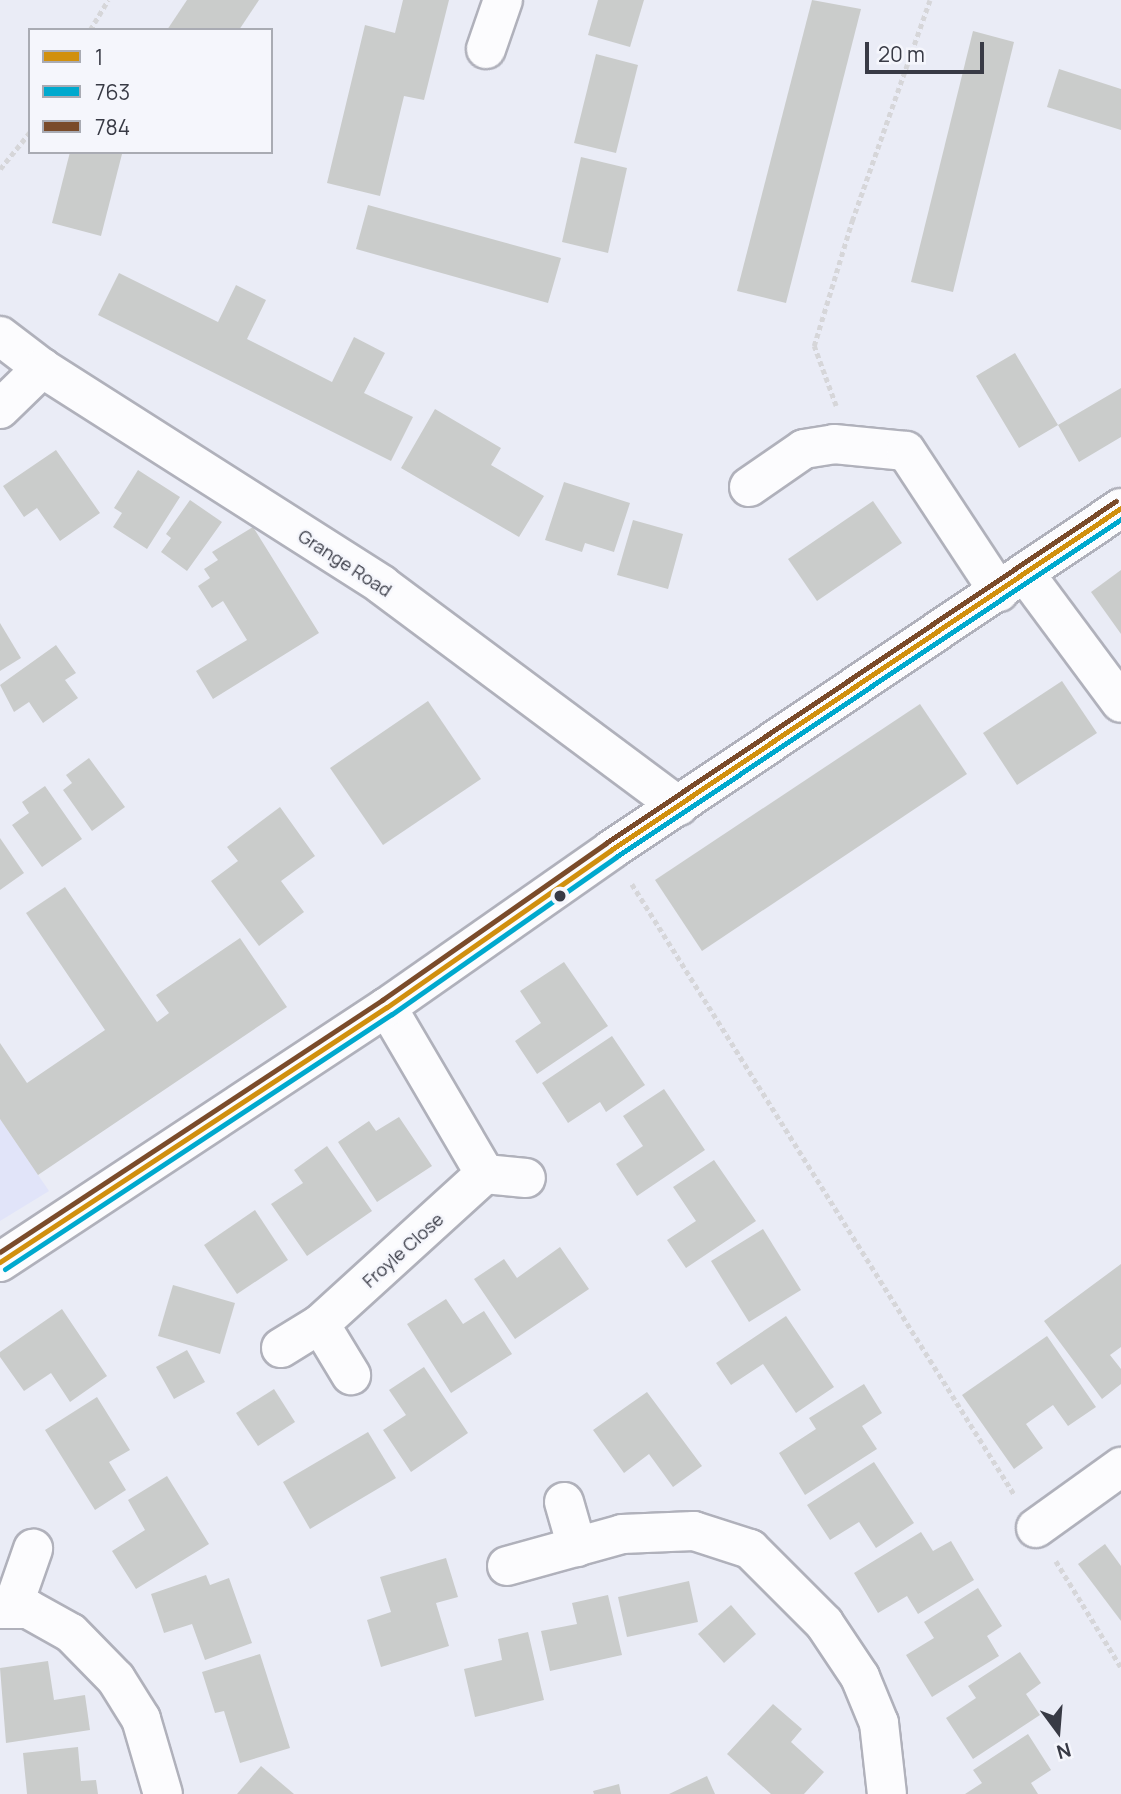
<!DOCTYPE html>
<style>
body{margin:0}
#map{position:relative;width:1121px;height:1794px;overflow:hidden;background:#eaecf6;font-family:Manrope,sans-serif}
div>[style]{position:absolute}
.built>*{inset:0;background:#e1e4f9}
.building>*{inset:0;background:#cacccb}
.path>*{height:4.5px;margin-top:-2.25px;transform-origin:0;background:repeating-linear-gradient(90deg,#d6d6d9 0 5px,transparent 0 8.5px)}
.roads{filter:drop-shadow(2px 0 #b0b1bb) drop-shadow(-2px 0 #b0b1bb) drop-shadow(0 2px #b0b1bb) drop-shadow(0 -2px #b0b1bb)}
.minor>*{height:38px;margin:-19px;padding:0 19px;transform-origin:19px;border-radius:19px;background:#fcfcfe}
.bus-1>*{height:5px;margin:-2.5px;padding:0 2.5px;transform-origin:2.5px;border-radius:2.5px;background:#d1900e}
.bus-2>*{height:5px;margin:-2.5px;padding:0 2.5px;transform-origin:2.5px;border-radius:2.5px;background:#00a9ce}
.bus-3>*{height:5px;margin:-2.5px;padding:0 2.5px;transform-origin:2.5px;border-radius:2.5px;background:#7a4b2a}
.dots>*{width:19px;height:19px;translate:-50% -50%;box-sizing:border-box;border:4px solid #f5f6fc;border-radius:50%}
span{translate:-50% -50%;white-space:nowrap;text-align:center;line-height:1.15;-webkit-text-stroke:5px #f5f6fc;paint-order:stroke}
.street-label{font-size:18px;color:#383a45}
.legend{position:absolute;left:28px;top:28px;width:245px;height:126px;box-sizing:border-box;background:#f5f6fc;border:2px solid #a9abb3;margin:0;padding:9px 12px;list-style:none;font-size:21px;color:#383a45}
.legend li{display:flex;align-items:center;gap:14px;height:35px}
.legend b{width:35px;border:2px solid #a9abb3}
.north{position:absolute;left:1023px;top:1696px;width:70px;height:70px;-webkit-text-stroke:5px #f5f6fc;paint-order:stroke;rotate:164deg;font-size:19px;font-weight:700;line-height:28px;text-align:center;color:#383a45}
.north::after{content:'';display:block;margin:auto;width:24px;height:32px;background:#383a45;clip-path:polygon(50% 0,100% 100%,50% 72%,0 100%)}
.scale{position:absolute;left:865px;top:42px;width:119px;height:32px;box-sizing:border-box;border:4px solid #383a45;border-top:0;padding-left:9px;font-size:21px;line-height:24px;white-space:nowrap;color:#383a45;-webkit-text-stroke:5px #f5f6fc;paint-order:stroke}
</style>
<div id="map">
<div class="built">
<div style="clip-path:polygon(0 1119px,49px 1191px,0 1221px)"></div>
</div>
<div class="building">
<div style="clip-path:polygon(187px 0,259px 0,239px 30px,167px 30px)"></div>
<div style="clip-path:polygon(403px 0,449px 0,424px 100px,404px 96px,380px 196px,327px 183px,365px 25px,395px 33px)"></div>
<div style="clip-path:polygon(598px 0,644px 0,630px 47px,588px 35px)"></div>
<div style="clip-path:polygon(812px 0,861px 9px,786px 303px,737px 291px)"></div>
<div style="clip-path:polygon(973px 31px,1014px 42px,953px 292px,911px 282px)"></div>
<div style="clip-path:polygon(596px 54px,638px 65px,616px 153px,574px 143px)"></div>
<div style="clip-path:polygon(1059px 69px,1121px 89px,1121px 130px,1047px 107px)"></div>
<div style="clip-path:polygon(70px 152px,122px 154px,101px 236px,52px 223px)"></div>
<div style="clip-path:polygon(581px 157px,627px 168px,608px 253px,562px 242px)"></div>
<div style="clip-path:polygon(368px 205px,561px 258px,548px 303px,356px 249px)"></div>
<div style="clip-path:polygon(119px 273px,218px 322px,236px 285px,266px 300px,247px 339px,332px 382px,354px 337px,385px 353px,364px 393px,413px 417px,391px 461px,98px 315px)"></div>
<div style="clip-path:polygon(1015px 353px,1058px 425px,1121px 388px,1121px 437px,1079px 462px,1058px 425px,1019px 448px,976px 376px)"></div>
<div style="clip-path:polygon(435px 409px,501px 448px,491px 465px,544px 496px,519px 537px,401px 468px)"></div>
<div style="clip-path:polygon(56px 450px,100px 513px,60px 541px,37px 508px,24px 517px,3px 486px)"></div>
<div style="clip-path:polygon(138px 470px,180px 497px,147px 549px,113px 527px,122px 513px,114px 508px)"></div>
<div style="clip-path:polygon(564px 482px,630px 503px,614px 552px,585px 543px,582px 552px,545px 540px)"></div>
<div style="clip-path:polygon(190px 500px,222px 522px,187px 571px,161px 552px,171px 538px,166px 534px)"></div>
<div style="clip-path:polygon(873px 501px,902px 543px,817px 601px,788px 559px)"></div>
<div style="clip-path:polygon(633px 520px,683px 534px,668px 589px,617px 575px)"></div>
<div style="clip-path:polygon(253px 527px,319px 633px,213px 699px,196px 671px,247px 640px,223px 601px,212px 608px,198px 586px,210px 578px,204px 569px,218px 560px,212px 552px)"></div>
<div style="clip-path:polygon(1121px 570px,1121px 634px,1091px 592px)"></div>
<div style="clip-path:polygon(0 623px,21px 658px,0 671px)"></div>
<div style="clip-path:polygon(56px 645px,76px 673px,65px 680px,78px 698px,43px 723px,29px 702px,14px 712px,0 685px)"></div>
<div style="clip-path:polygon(1062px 681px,1097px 733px,1017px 785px,983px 733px)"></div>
<div style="clip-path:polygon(428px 701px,481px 779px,383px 845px,330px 768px)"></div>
<div style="clip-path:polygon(920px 704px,967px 774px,702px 951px,655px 880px)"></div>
<div style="clip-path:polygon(89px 758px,125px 807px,92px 831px,63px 790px,72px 783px,66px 775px)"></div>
<div style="clip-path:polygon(45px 786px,82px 839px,42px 867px,12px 825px,29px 813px,22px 802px)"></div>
<div style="clip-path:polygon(280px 807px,315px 856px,281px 881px,304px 912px,259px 946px,211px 881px,238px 861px,227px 847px)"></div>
<div style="clip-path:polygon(0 838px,24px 873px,0 890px)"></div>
<div style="clip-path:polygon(65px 887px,157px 1022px,169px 1013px,156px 995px,240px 938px,287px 1007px,38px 1175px,0 1119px,0 1043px,27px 1083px,105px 1030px,26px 913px)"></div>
<div style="clip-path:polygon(564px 962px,608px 1026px,537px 1074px,515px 1041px,541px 1023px,520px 991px)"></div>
<div style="clip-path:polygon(612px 1036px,645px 1085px,606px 1112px,600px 1102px,568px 1123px,542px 1083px)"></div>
<div style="clip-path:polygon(664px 1089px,705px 1150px,637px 1196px,616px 1164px,643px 1146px,623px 1116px)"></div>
<div style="clip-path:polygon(399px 1117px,432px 1166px,377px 1202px,338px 1142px,369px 1121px,376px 1131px)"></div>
<div style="clip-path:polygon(327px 1146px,372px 1211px,307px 1256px,271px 1204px,303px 1183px,294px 1170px)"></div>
<div style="clip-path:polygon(714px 1160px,756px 1221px,686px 1268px,667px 1240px,696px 1221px,673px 1187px)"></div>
<div style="clip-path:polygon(255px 1210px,288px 1260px,237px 1294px,204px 1245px)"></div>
<div style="clip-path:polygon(763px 1229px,801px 1290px,749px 1322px,711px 1261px)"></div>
<div style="clip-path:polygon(560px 1247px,589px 1289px,515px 1339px,474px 1279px,504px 1259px,517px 1278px)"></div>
<div style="clip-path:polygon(1121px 1264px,1121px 1347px,1110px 1355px,1121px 1369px,1121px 1384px,1102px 1399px,1044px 1321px)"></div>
<div style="clip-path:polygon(173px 1285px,235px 1303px,220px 1354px,158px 1336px)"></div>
<div style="clip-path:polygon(446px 1299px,463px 1324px,484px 1311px,512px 1354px,451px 1393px,407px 1324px)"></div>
<div style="clip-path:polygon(62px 1309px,107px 1376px,70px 1402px,51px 1373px,24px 1391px,0 1357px,0 1352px)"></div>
<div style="clip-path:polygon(786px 1316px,834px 1387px,796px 1413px,763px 1364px,731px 1385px,716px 1363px)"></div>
<div style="clip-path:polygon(1047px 1336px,1096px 1407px,1068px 1426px,1053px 1405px,1026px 1424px,1043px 1448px,1014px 1469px,962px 1395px)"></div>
<div style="clip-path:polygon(187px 1350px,205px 1382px,174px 1399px,156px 1367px)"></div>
<div style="clip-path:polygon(424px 1367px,468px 1433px,411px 1472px,383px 1430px,406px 1415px,389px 1390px)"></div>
<div style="clip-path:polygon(864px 1384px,882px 1413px,862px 1426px,877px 1449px,805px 1495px,779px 1453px,816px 1429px,809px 1418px)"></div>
<div style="clip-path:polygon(274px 1389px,295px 1422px,258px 1446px,236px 1413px)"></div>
<div style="clip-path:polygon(647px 1392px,702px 1466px,673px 1487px,649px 1454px,624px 1473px,593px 1430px)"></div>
<div style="clip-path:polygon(97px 1397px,130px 1450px,109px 1462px,126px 1490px,95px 1510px,45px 1430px)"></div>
<div style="clip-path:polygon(368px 1432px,396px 1478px,310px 1529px,283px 1482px)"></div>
<div style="clip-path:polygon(874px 1462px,914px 1523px,876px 1548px,859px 1522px,830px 1540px,807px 1505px)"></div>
<div style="clip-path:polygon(167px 1476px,209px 1544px,136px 1589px,112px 1551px,145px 1530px,128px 1500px)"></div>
<div style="clip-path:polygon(921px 1532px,933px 1551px,951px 1541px,974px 1580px,918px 1614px,907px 1596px,878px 1613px,854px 1573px)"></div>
<div style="clip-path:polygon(1105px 1544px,1121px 1566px,1121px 1621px,1078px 1564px)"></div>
<div style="clip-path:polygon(446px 1558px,458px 1597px,436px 1603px,449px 1646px,381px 1667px,367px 1620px,391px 1612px,380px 1577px)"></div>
<div style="clip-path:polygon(206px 1575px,210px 1585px,229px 1578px,252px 1643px,205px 1660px,192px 1624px,164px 1633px,151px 1594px)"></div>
<div style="clip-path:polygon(689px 1581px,698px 1622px,627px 1637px,618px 1597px)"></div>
<div style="clip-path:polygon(978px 1588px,1002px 1626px,987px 1636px,999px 1656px,932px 1697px,906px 1655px,934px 1638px,924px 1622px)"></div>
<div style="clip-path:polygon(608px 1595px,622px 1655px,550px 1671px,541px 1631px,577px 1624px,572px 1603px)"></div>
<div style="clip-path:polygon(731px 1605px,756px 1634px,724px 1663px,698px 1634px)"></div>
<div style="clip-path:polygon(528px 1632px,544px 1700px,475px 1717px,464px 1669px,502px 1660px,498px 1639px)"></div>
<div style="clip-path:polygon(1020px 1652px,1041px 1683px,1026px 1694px,1040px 1715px,973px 1759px,946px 1718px,976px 1698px,968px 1686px)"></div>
<div style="clip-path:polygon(260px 1654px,290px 1748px,240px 1763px,224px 1711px,215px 1713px,202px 1672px)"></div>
<div style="clip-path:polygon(48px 1661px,54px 1700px,85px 1695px,90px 1730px,6px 1743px,0 1668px)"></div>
<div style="clip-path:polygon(773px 1704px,802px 1729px,791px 1742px,824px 1772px,804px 1794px,771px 1794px,727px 1754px)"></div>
<div style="clip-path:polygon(1028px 1734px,1051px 1770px,1031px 1783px,1038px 1794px,965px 1794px,982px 1783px,973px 1770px)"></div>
<div style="clip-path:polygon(78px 1747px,81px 1781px,96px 1780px,98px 1794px,27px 1794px,23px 1753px)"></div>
<div style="clip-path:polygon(261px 1766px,294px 1794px,237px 1794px)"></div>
<div style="clip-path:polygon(707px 1776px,715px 1794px,669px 1794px)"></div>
<div style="clip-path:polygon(619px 1784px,621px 1794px,594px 1794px,593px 1791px)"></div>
</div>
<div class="path">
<div style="left:90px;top:30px;width:35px;rotate:-59deg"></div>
<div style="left:0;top:169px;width:48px;rotate:-51deg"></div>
<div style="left:836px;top:406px;width:64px;rotate:-110.1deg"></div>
<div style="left:814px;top:346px;width:131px;rotate:-73.1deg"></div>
<div style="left:852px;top:221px;width:234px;rotate:-70.6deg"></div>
<div style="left:632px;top:884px;width:720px;rotate:57.94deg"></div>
<div style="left:1056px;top:1561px;width:124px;rotate:58.5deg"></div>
</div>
<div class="roads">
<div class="minor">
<div style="left:486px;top:49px;width:52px;rotate:-70.9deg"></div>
<div style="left:0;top:336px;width:53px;rotate:37.3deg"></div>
<div style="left:42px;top:368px;width:403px;rotate:32.5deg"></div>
<div style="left:382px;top:585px;width:370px;rotate:36.7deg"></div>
<div style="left:0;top:409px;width:59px;rotate:-44.3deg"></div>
<div style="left:749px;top:487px;width:67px;rotate:-34.6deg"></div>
<div style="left:804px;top:449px;width:30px;rotate:-9deg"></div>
<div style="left:834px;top:444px;width:72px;rotate:5.6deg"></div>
<div style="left:906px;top:451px;width:169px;rotate:56.6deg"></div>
<div style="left:1026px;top:575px;width:159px;rotate:53.4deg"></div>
<div style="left:387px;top:1007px;width:194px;rotate:59.6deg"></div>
<div style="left:485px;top:1174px;width:41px;rotate:5.6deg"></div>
<div style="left:0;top:1262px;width:463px;rotate:-33.4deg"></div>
<div style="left:387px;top:1007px;width:274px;rotate:-35deg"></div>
<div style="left:611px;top:850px;width:614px;rotate:-33.85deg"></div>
<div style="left:320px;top:1324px;width:60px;rotate:58.7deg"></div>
<div style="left:281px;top:1348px;width:46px;rotate:-31.6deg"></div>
<div style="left:320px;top:1324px;width:223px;rotate:-42.3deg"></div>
<div style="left:564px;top:1502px;width:47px;rotate:73.9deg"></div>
<div style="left:1036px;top:1528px;width:105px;rotate:-35.7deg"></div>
<div style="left:507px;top:1566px;width:119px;rotate:-15.5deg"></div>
<div style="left:622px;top:1534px;width:72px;rotate:-2.4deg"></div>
<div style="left:694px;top:1531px;width:59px;rotate:17.8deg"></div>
<div style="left:750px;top:1549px;width:105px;rotate:45deg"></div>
<div style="left:824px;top:1623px;width:65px;rotate:56.3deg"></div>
<div style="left:860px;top:1677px;width:50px;rotate:67.6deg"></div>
<div style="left:879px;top:1723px;width:71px;rotate:83.6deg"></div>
<div style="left:0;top:1609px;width:28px"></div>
<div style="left:28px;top:1609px;width:49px;rotate:29.2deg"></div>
<div style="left:71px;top:1633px;width:64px;rotate:45.6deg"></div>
<div style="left:116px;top:1679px;width:47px;rotate:58deg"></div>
<div style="left:141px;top:1719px;width:78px;rotate:73.7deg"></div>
<div style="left:12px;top:1609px;width:64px;rotate:-70.7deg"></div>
</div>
</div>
<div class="bus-1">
<div style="left:0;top:1262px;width:463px;rotate:-33.4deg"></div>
<div style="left:387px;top:1007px;width:274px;rotate:-35deg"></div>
<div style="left:611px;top:850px;width:614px;rotate:-33.85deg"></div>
</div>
<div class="bus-2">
<div style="left:5px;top:1269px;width:463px;rotate:-33.4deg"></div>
<div style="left:392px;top:1014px;width:274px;rotate:-35deg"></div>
<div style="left:616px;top:857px;width:608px;rotate:-33.79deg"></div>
</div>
<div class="bus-3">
<div style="left:0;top:1252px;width:458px;rotate:-33.4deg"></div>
<div style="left:382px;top:1000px;width:274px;rotate:-35deg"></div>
<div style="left:606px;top:843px;width:614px;rotate:-33.85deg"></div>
</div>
<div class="dots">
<div style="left:560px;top:896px;background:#383a45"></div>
</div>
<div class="street-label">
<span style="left:345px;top:563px;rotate:33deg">Grange Road</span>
<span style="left:403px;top:1250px;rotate:-42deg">Froyle Close</span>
</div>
<ul class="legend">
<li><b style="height:9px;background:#d1900e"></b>1</li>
<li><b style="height:9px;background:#00a9ce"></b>763</li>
<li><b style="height:9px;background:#7a4b2a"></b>784</li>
</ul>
<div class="north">N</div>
<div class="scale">20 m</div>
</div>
